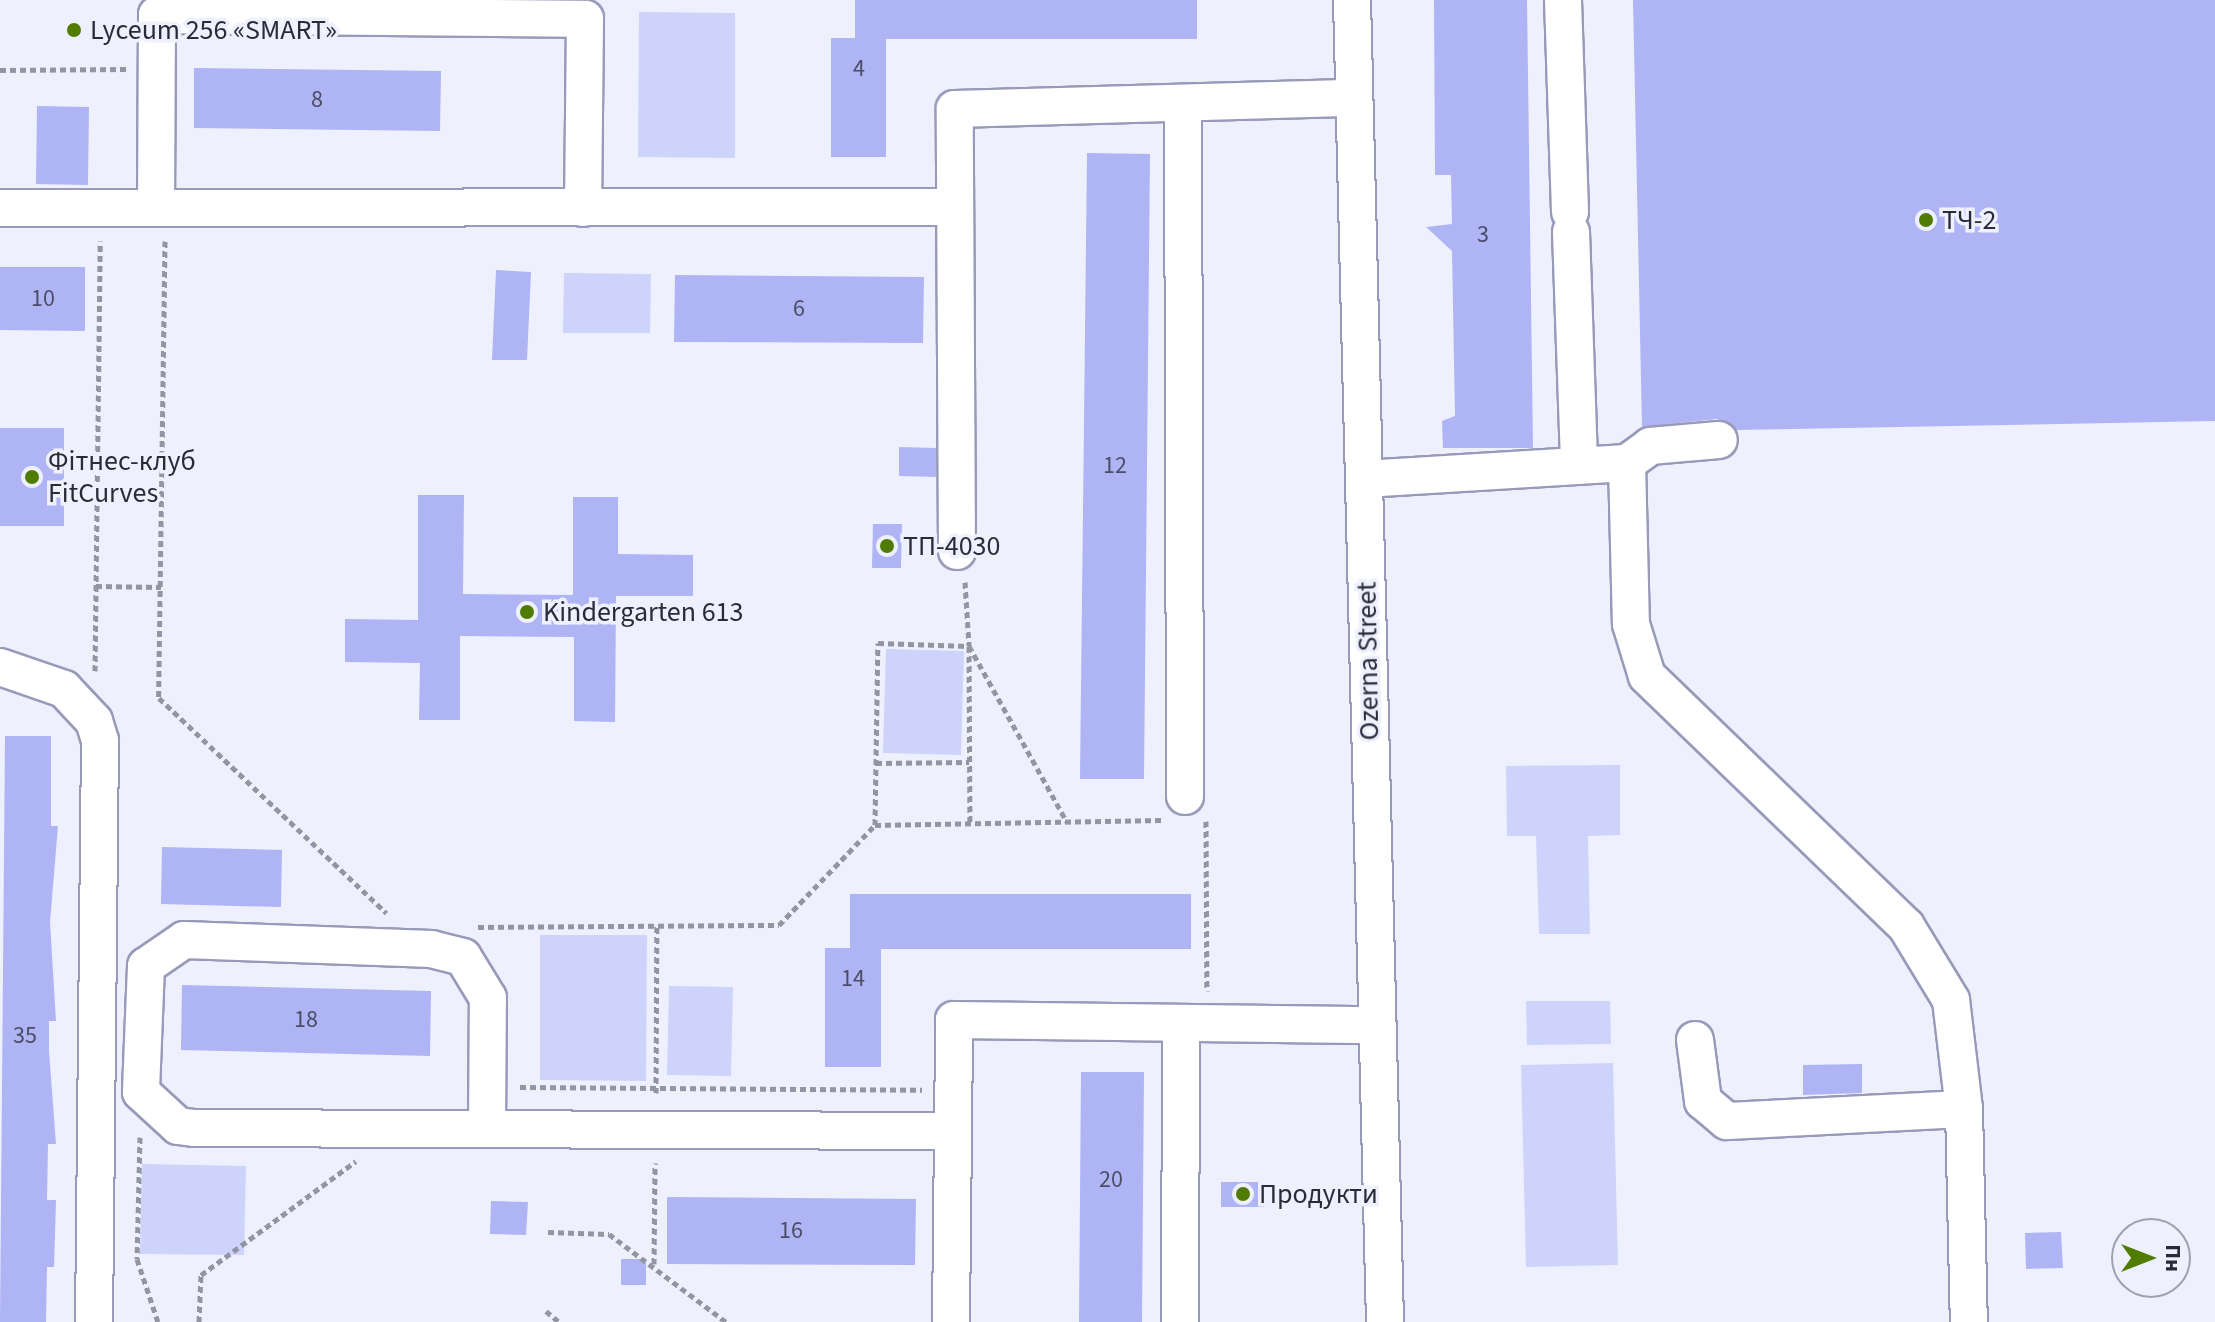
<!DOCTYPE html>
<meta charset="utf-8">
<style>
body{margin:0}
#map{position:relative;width:2215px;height:1322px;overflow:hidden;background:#eff0fe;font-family:"Source Sans 3",sans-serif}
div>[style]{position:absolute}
.green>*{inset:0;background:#ced3fc}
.building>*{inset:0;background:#afb4f4}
.path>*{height:5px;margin-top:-2.5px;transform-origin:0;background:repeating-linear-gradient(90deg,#9495a3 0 6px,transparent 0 10px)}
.roads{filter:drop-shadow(2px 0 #979ab9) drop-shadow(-2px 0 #979ab9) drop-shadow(0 2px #979ab9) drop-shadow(0 -2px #979ab9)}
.minor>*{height:36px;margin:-18px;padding:0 18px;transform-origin:18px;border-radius:18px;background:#fff}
.dots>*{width:22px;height:22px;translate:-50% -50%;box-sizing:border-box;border:4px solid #eff0fe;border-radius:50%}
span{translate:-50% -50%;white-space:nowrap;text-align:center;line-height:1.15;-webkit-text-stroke:7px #eff0fe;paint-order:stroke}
.number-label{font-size:24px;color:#4b4d67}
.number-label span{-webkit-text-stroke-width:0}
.poi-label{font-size:28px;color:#2a2b38}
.left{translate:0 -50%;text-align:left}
.street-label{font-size:28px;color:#2a2b38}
.north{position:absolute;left:2111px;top:1218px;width:80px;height:80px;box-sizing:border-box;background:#eff0fe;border:2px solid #a0a1af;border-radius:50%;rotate:90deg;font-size:22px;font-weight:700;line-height:32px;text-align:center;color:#2a2b38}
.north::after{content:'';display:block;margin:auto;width:28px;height:36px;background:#4f7c01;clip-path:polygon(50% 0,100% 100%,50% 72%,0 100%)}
</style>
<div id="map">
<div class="green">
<div style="clip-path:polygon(639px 12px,735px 13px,735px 158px,638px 157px)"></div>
<div style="clip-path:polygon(564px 273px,651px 274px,650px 333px,563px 333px)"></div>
<div style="clip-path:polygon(886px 649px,964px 651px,961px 755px,883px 753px)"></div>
<div style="clip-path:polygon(1620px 765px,1620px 835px,1588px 836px,1590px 934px,1539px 934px,1536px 836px,1507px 836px,1506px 766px)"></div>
<div style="clip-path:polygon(540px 935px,647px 935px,646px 1081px,540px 1080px)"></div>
<div style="clip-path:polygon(669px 986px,733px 987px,731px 1076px,667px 1075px)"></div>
<div style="clip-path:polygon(1526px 1001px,1610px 1001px,1611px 1044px,1527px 1045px)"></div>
<div style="clip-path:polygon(1613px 1063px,1618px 1265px,1526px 1267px,1521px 1065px)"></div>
<div style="clip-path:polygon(142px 1164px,246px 1166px,244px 1255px,140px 1254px)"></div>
</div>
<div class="building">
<div style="clip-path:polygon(855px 0,1197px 0,1197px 39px,886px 39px,886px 157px,831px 157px,831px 38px,855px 38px)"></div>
<div style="clip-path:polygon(1434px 0,1527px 0,1533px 448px,1443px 448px,1442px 421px,1455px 416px,1452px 251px,1426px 227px,1452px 224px,1451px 175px,1435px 175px)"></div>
<div style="clip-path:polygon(1633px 0,2215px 0,2215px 421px,1737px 430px,1717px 419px,1642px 427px)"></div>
<div style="clip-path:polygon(194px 68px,441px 71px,440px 131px,194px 128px)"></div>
<div style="clip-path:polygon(37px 106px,89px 107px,88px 185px,36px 184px)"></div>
<div style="clip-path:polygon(1087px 153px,1150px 154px,1144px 779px,1080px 779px)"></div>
<div style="clip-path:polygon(0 267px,85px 267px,85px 331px,0 330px)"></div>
<div style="clip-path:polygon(496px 270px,531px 272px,527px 360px,492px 360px)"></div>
<div style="clip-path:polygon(675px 275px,924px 277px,923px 343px,674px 342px)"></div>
<div style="clip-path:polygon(0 428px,64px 428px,64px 526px,0 526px)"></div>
<div style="clip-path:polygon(899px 447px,936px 448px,936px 477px,899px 476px)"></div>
<div style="clip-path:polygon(418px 495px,464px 495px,463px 594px,573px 595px,573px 497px,618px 497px,618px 554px,693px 555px,693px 596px,616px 596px,615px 722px,574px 721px,574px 637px,460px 636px,460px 720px,419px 720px,420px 663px,345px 662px,345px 619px,418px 620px)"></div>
<div style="clip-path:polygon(873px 524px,902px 524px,901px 568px,872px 568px)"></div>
<div style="clip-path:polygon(5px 736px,51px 736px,51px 826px,58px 826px,50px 922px,56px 1021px,49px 1021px,49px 1051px,56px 1144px,48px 1144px,47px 1200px,56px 1200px,54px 1267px,47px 1267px,46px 1322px,0 1322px)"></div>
<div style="clip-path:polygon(162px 847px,282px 850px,281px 907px,161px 904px)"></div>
<div style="clip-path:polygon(850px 894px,1191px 894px,1191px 949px,881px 949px,881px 1067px,825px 1067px,825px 948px,850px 948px)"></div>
<div style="clip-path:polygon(182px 985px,431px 991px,430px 1056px,181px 1050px)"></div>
<div style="clip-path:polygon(1862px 1064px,1862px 1093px,1803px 1095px,1803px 1065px)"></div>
<div style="clip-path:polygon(1081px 1072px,1144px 1072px,1142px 1322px,1079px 1322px)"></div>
<div style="clip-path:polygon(1221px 1182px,1265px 1182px,1265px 1207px,1221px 1207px)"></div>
<div style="clip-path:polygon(667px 1197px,916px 1199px,915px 1265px,667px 1264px)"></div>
<div style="clip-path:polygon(491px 1201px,528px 1202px,526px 1235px,490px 1234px)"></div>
<div style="clip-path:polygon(2061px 1232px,2063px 1268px,2026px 1269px,2025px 1233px)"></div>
<div style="clip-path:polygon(621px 1259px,646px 1259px,646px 1285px,621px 1285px)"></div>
</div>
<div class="path">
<div style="left:0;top:70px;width:127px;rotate:-0.5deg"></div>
<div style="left:165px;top:241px;width:457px;rotate:90.8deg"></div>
<div style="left:159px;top:698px;width:313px;rotate:43.4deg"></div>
<div style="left:965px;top:582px;width:64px;rotate:86.4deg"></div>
<div style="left:969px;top:646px;width:201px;rotate:60.9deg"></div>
<div style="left:96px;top:586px;width:65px;rotate:0.9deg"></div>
<div style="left:95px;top:671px;width:430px;rotate:-89.3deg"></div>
<div style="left:876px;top:763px;width:93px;rotate:-0.6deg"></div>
<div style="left:1206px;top:821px;width:170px;rotate:89.7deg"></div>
<div style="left:875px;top:825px;width:287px;rotate:-1deg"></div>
<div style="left:478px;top:927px;width:301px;rotate:-0.4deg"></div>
<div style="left:779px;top:925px;width:139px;rotate:-46.2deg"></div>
<div style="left:875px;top:825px;width:182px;rotate:-89.1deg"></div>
<div style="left:878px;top:643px;width:91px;rotate:1.9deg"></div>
<div style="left:969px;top:646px;width:177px;rotate:89.7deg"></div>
<div style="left:520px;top:1087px;width:402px;rotate:0.4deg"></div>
<div style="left:656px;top:1093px;width:167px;rotate:-89.7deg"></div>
<div style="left:140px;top:1137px;width:122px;rotate:91.4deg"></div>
<div style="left:137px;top:1259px;width:66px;rotate:71.6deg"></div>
<div style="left:548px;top:1232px;width:61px;rotate:1.9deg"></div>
<div style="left:609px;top:1234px;width:146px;rotate:36.9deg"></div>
<div style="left:654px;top:1264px;width:101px;rotate:-89.4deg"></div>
<div style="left:546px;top:1311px;width:17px;rotate:40deg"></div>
<div style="left:199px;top:1322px;width:47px;rotate:-87.6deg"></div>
<div style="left:201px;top:1275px;width:192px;rotate:-36.3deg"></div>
</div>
<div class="roads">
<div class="minor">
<div style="left:1352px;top:0;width:1322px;rotate:88.57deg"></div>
<div style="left:1563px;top:0;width:212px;rotate:88.1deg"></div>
<div style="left:1183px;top:103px;width:693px;rotate:89.83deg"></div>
<div style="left:0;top:208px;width:955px;rotate:-0.06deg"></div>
<div style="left:156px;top:208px;width:193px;rotate:-89.7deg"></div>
<div style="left:157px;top:15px;width:428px;rotate:0.5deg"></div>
<div style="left:585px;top:19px;width:189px;rotate:90.6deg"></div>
<div style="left:1571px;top:232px;width:234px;rotate:88deg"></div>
<div style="left:1627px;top:463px;width:161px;rotate:88.6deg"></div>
<div style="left:1631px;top:624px;width:54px;rotate:72.9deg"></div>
<div style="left:1647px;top:676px;width:360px;rotate:44deg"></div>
<div style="left:1906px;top:926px;width:87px;rotate:58.7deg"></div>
<div style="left:1951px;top:1000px;width:110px;rotate:83.2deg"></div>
<div style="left:1964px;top:1109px;width:213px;rotate:88.7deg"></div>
<div style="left:1364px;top:479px;width:263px;rotate:-3.5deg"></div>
<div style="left:1627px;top:463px;width:29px;rotate:-36deg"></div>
<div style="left:1650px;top:446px;width:69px;rotate:-5deg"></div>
<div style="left:957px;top:551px;width:442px;rotate:-90.3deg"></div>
<div style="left:955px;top:109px;width:399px;rotate:-1.6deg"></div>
<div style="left:0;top:667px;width:68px;rotate:19deg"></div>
<div style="left:64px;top:689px;width:44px;rotate:46.8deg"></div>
<div style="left:94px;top:721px;width:21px;rotate:73deg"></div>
<div style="left:100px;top:741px;width:581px;rotate:90.59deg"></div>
<div style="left:1695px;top:1040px;width:62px;rotate:82.5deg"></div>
<div style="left:1703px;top:1101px;width:31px;rotate:40deg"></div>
<div style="left:1727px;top:1121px;width:237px;rotate:-2.9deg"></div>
<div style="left:487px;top:1129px;width:131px;rotate:-89.6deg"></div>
<div style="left:488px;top:998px;width:48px;rotate:-121.4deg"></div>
<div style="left:463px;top:957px;width:32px;rotate:-166deg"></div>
<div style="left:432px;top:949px;width:248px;rotate:-177.9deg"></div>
<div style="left:184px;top:940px;width:46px;rotate:145.6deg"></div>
<div style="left:146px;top:966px;width:126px;rotate:92.3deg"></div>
<div style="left:141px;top:1092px;width:50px;rotate:42.6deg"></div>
<div style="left:178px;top:1126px;width:17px;rotate:7deg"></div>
<div style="left:195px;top:1128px;width:758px;rotate:0.23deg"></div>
<div style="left:951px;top:1322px;width:302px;rotate:-89.4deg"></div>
<div style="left:954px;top:1020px;width:423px;rotate:0.7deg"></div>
<div style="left:1180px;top:1322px;width:299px;rotate:-89.8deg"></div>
</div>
</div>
<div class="dots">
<div style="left:74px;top:30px;background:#4f7c01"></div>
<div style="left:1926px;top:220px;background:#4f7c01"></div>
<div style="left:32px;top:477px;background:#4f7c01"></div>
<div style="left:887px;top:546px;background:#4f7c01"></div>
<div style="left:527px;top:612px;background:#4f7c01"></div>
<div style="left:1243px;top:1194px;background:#4f7c01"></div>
</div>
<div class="number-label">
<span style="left:859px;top:69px">4</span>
<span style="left:317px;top:100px">8</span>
<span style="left:1483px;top:235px">3</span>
<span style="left:43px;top:299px">10</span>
<span style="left:799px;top:309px">6</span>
<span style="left:1115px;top:466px">12</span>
<span style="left:853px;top:979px">14</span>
<span style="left:306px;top:1020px">18</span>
<span style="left:25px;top:1036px">35</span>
<span style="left:1111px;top:1180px">20</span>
<span style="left:791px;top:1231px">16</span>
</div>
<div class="poi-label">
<span class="left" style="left:90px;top:30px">Lyceum 256 «SMART»</span>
<span class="left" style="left:1942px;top:220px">ТЧ-2</span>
<span class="left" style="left:48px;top:477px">Фітнес-клуб<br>FitCurves</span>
<span class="left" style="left:903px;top:546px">ТП-4030</span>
<span class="left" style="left:543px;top:612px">Kindergarten 613</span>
<span class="left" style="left:1259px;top:1194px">Продукти</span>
</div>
<div class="street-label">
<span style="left:1368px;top:661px;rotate:-91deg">Ozerna Street</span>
</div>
<div class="north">Пн</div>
</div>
